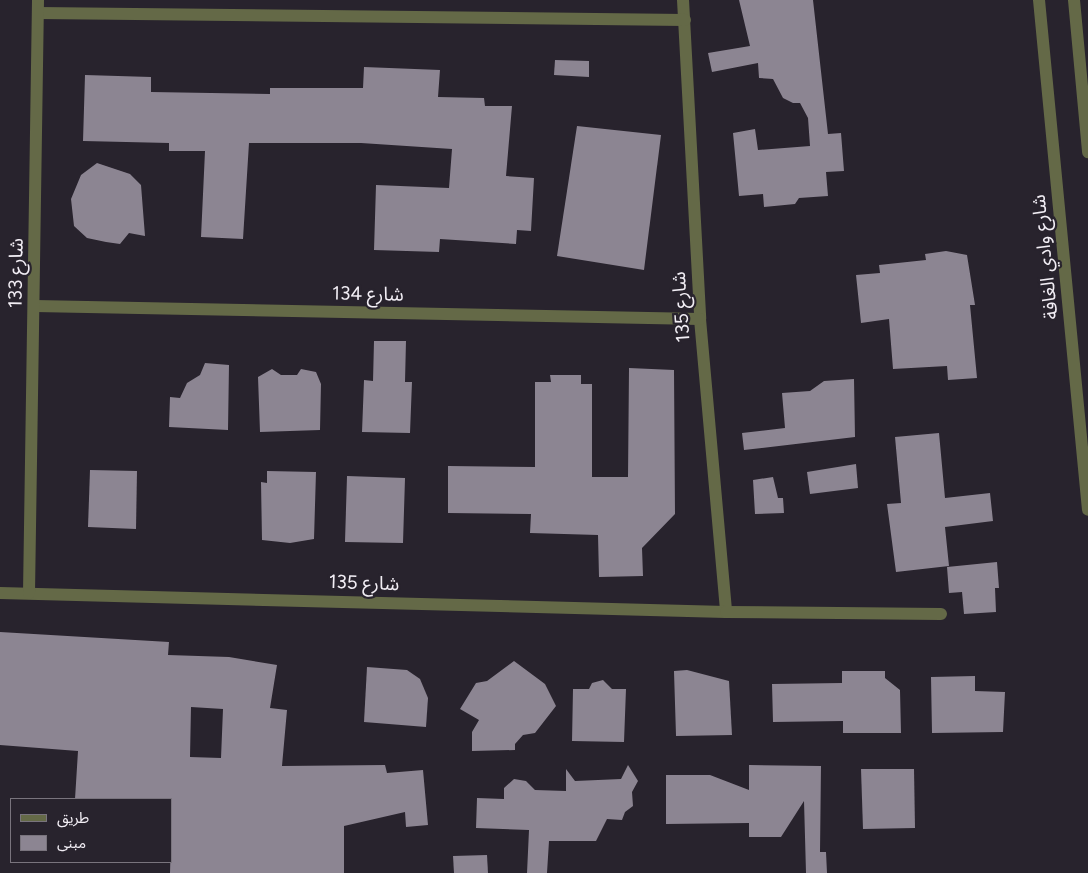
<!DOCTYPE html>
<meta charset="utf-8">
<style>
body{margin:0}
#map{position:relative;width:1088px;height:873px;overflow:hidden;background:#28232d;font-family:Figtree,"Noto Sans Arabic",sans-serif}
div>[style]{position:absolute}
.building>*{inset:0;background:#8c8592}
.minor>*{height:12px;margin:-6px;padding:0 6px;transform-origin:6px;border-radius:6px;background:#646947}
.tertiary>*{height:12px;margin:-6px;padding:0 6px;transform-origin:6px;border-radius:6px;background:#646947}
span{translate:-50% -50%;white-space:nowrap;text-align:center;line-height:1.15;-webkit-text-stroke:4.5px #28232d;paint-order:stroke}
.street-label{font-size:19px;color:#f2eef5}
.legend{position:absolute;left:10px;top:798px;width:162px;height:65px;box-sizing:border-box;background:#28232d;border:1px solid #79747d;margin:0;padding:6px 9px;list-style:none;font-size:15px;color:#f2eef5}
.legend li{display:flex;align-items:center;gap:10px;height:25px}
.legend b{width:25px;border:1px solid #79747d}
</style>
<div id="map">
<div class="building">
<div style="clip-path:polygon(739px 0,813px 0,828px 134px,841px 133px,844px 171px,826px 172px,828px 196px,799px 198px,795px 204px,764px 207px,763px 194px,739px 196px,733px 133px,755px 129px,758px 150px,810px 146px,808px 118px,800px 103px,793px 103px,783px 98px,773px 79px,759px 78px,758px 63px,712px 72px,708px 53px,750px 46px)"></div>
<div style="clip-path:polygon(555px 60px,589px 61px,589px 77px,554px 75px)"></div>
<div style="clip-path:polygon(364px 67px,440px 70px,438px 97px,484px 98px,485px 106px,512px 106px,506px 176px,534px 178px,531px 231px,517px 230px,516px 244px,440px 239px,439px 252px,374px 250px,376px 185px,449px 188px,452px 149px,361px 143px,249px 143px,243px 239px,201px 237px,205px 151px,169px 151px,169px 143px,83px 141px,85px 75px,151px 77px,151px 92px,270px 94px,270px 88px,363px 88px)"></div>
<div style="clip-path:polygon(577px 126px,661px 135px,644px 270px,557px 256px)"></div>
<div style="clip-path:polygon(97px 163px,130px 174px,141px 185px,145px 236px,129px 233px,120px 244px,106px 242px,87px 238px,74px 226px,71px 199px,81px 175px)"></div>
<div style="clip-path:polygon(946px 251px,967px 255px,975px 305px,970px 305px,977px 378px,948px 380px,947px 366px,893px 369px,889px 319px,861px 323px,856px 275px,880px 273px,879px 265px,926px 260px,925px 254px)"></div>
<div style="clip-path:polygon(374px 341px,406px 341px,405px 382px,412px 382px,410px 433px,362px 432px,364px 380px,373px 381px)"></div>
<div style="clip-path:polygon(205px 363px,229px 365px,228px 430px,169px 427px,170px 397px,180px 398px,187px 383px,200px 375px)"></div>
<div style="clip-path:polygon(629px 368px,674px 370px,675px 514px,642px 548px,643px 576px,599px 577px,598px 535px,530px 533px,531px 514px,448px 513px,448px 466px,535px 467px,535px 382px,551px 382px,550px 375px,581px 375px,581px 384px,592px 384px,592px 477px,628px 477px)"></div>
<div style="clip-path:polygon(272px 369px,281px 375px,297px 375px,301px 369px,316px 372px,321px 384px,320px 430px,260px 432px,258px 377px)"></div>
<div style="clip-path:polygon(854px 379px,855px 437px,744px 450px,742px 433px,785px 428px,782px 393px,810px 391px,824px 381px)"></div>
<div style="clip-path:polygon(939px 433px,945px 498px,990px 493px,993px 521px,945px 527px,949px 566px,896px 572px,887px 504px,901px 503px,895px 437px)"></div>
<div style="clip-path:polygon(856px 464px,858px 488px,810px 494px,807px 472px)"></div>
<div style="clip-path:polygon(90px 470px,137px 471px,136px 529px,88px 527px)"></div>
<div style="clip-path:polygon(267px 471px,316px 472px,314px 539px,290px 543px,262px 540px,261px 482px,267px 483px)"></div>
<div style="clip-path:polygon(347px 476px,405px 478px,403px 543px,345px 542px)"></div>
<div style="clip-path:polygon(773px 477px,778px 498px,783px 498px,784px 513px,755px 514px,753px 480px)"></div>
<div style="clip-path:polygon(997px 562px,999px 588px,995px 588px,996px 612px,964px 614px,962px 592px,949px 593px,947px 567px)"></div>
<div style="clip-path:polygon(evenodd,0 632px,169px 642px,168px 655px,229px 657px,277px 665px,270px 708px,287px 710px,282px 766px,385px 765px,387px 773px,423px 770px,428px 825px,406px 827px,405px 812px,344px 826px,344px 873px,170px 873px,172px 799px,75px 799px,78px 751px,0 745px,0 632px,191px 707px,223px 709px,221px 758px,190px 757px,191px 707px)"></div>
<div style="clip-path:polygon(514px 661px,545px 684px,556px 706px,535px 733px,523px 735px,515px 744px,515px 750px,472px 751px,472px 732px,479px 720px,460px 709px,476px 683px,487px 681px)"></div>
<div style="clip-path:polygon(367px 667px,407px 670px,420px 679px,428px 698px,426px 727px,364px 722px)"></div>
<div style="clip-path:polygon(687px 670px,729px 681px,732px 735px,676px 736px,674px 671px)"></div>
<div style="clip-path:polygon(842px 671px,885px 671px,885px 678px,900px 690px,901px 733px,843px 733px,843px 721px,773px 722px,772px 684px,842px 683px)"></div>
<div style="clip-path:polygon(975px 676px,975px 691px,1005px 692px,1003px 732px,932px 733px,931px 677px)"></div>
<div style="clip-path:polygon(603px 680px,612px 689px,626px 689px,624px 742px,572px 741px,573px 689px,589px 689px,592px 683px)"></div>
<div style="clip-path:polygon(628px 765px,638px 781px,632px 792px,633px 806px,625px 812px,622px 820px,607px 819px,596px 841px,549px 841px,547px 873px,527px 873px,529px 830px,476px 828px,477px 798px,504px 799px,504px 788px,514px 779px,526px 781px,535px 790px,566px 791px,566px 769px,575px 781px,621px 779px)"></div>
<div style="clip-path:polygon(749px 765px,821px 766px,820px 852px,826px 852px,827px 873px,806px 873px,804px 801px,781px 837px,749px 837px,749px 823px,666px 824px,666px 775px,710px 775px,749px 790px)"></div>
<div style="clip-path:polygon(861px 769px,914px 769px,915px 828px,863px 829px)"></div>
<div style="clip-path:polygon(487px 855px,488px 873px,454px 873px,453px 856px)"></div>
</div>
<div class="minor">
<div style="left:683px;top:0;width:319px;rotate:86.9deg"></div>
<div style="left:700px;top:319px;width:294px;rotate:84.9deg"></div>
<div style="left:38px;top:13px;width:647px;rotate:0.62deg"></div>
<div style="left:35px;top:306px;width:665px;rotate:1.12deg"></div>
<div style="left:0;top:593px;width:726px;rotate:1.5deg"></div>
<div style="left:726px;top:612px;width:215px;rotate:0.5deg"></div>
<div style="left:29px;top:593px;width:593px;rotate:-89.13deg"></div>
</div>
<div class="tertiary">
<div style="left:1039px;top:0;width:512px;rotate:84.51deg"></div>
<div style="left:1074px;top:0;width:153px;rotate:84.7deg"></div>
</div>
<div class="street-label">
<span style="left:1045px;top:257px;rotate:-96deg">شارع وادي الغافة</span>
<span style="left:16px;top:273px;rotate:-89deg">شارع 133</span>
<span style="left:368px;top:294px;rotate:1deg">شارع 134</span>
<span style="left:681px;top:307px;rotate:-94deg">شارع 135</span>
<span style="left:364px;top:583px;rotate:2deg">شارع 135</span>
</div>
<ul class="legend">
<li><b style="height:6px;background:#646947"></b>طريق</li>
<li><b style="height:14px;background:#8c8592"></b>مبنى</li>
</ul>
</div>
